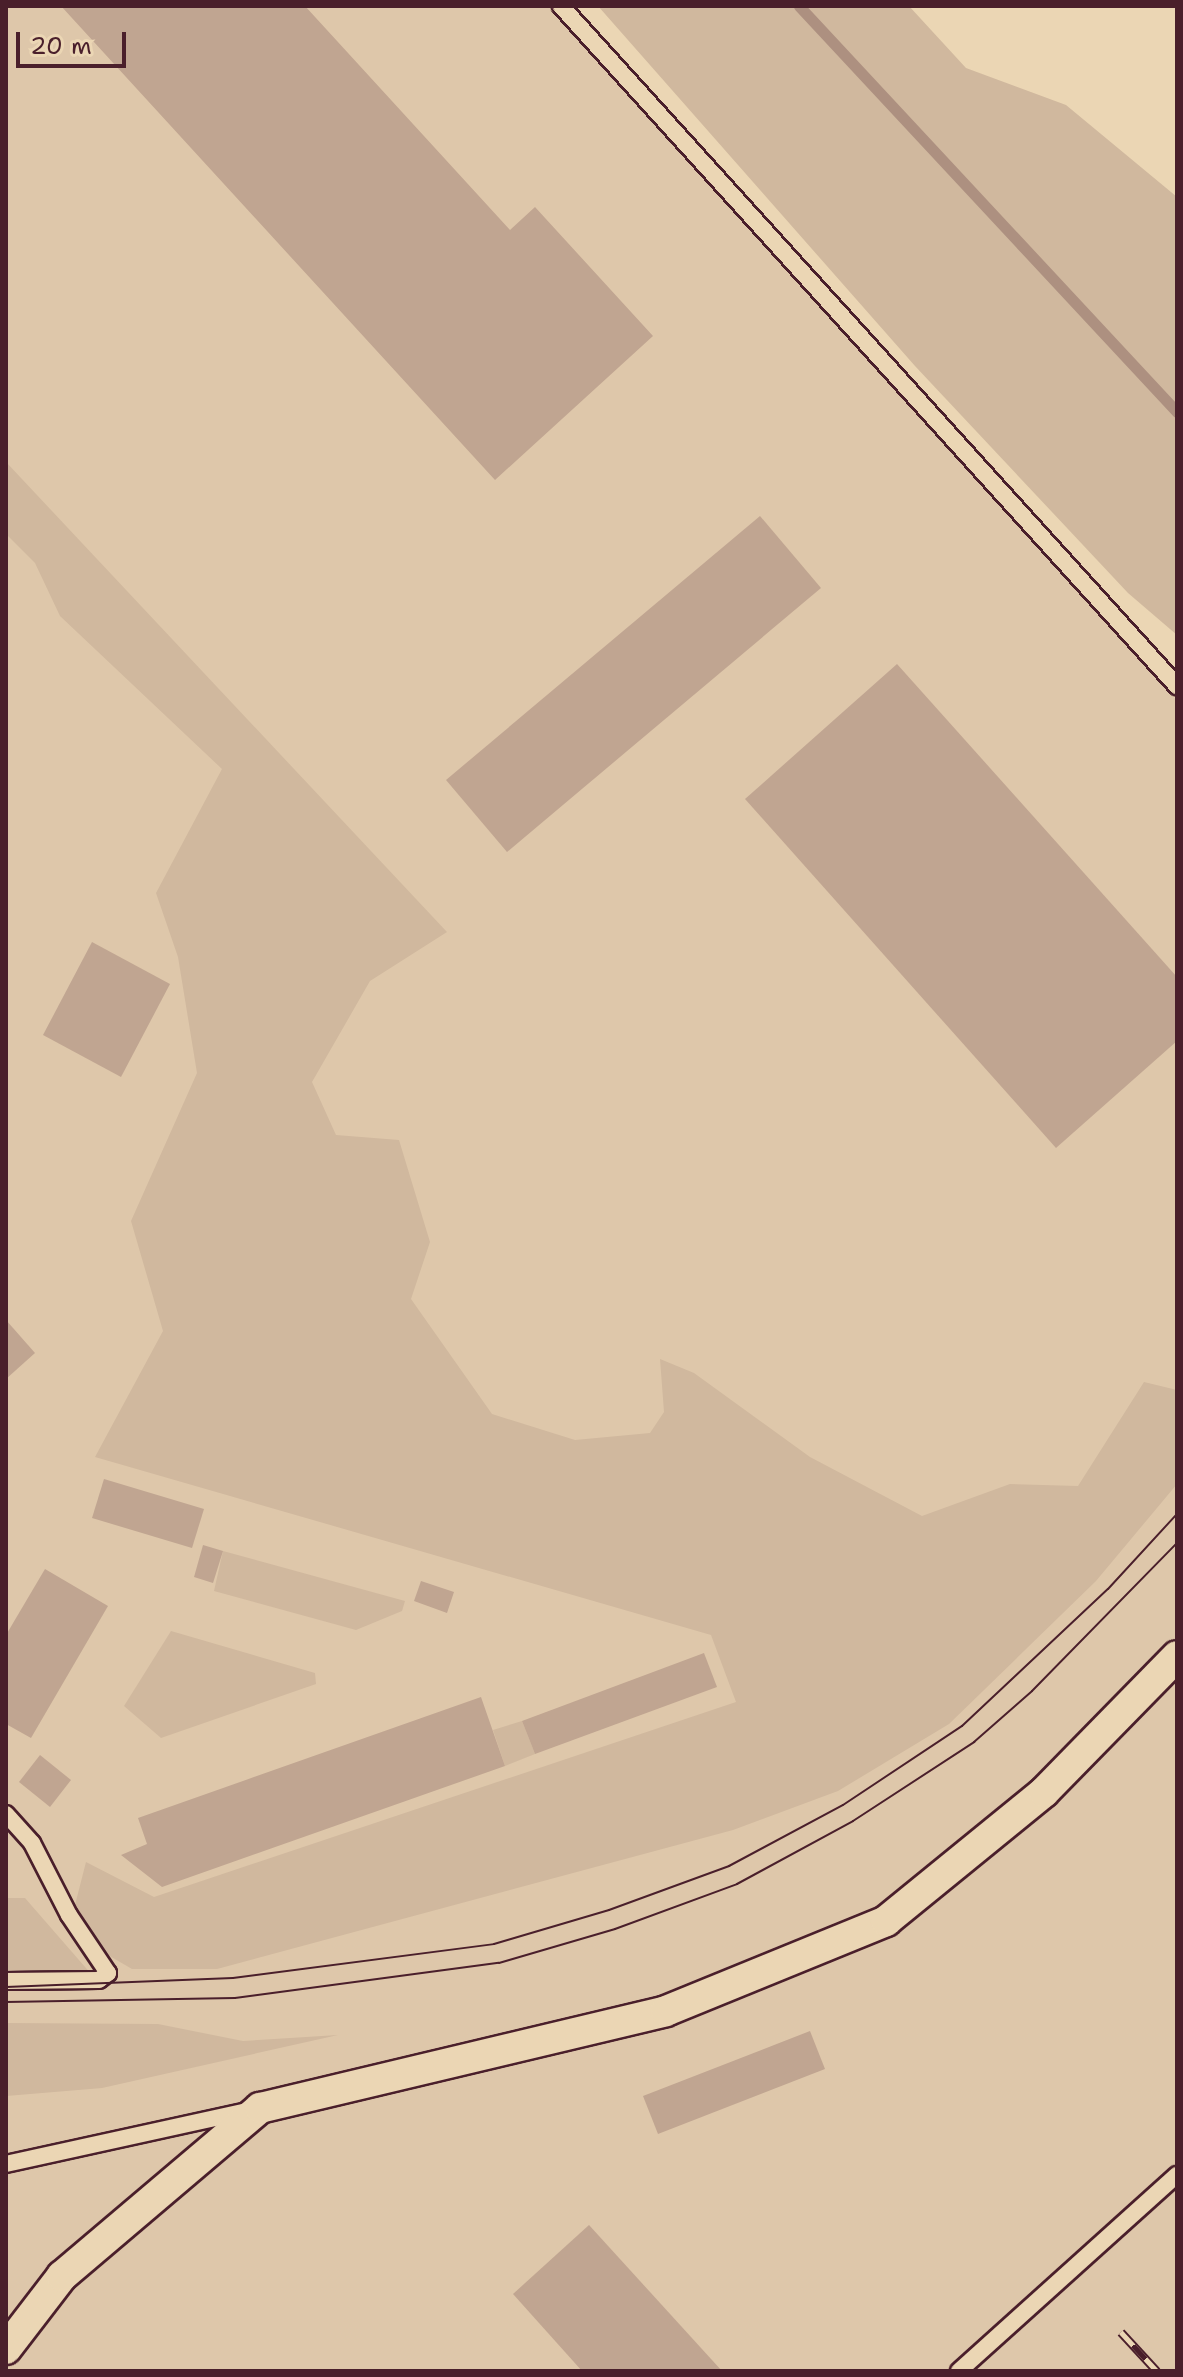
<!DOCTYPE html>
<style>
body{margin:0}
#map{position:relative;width:1183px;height:2377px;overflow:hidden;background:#ebd6b4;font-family:"Shantell Sans",sans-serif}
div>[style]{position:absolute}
.built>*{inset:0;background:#dec7aa}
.green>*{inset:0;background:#d0b89e}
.stream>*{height:11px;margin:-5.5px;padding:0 5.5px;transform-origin:5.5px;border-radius:5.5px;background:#ad9080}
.building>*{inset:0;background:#c0a591}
.roads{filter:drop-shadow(2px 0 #4a1f2b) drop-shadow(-2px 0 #4a1f2b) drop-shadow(0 2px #4a1f2b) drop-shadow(0 -2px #4a1f2b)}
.service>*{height:16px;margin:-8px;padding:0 8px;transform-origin:8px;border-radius:8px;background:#ebd6b4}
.minor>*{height:30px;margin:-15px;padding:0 15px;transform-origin:15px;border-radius:15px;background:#ebd6b4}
.tram>*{height:2px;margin:-1px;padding:0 1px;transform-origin:1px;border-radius:1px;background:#4a1f2b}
.rail>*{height:9px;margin-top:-4.5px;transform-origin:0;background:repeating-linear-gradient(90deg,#ebd6b4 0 18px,#4a1f2b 0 36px);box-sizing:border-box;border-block:2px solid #4a1f2b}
span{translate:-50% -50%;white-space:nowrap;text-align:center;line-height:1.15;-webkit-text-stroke:6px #ebd6b4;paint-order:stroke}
.frame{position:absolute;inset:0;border:8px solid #4a1f2b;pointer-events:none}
.scale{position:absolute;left:16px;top:32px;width:110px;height:36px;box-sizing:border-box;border:4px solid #4a1f2b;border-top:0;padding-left:10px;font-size:24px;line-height:28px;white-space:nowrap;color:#4a1f2b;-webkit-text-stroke:6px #ebd6b4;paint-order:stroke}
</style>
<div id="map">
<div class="built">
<div style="clip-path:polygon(6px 6px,571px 6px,1177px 701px,1177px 2371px,6px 2371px)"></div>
</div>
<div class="green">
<div style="clip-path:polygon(598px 6px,909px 6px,966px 68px,1066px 105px,1177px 197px,1177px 635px,1128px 593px,915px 366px)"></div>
<div style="clip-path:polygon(6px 462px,447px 932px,370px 981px,312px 1082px,336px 1135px,399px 1140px,430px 1242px,411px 1299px,492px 1414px,575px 1440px,650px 1433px,664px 1412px,660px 1359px,694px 1373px,810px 1457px,922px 1516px,1010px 1484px,1078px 1486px,1144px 1382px,1177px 1390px,1177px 1484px,1096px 1581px,949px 1724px,838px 1791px,733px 1830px,217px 1969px,132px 1969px,96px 1948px,75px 1905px,86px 1862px,154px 1897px,736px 1702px,711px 1635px,95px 1457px,163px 1331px,131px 1221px,197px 1073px,178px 957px,156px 893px,222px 769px,60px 616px,35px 563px,6px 534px)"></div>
<div style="clip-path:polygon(223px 1551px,405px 1601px,402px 1611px,356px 1630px,214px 1591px)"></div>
<div style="clip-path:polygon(171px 1631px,315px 1673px,316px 1684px,161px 1738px,124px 1706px)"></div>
<div style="clip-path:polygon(522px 1721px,535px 1754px,505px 1766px,493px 1730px)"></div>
<div style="clip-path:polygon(6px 1898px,25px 1898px,92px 1975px,6px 1975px)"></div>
<div style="clip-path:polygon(6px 2023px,158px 2024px,243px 2041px,338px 2035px,102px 2088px,6px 2096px)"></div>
</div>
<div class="stream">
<div style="left:799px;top:6px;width:555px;rotate:47.05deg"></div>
</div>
<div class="building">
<div style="clip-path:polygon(61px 6px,305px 6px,510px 230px,535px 207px,653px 336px,495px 480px)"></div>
<div style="clip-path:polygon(760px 516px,821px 588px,507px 852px,446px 780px)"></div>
<div style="clip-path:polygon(897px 664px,1177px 977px,1177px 1041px,1056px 1148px,745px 799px)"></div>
<div style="clip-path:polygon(92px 942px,170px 984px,121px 1077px,43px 1035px)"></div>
<div style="clip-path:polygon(6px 1320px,35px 1353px,6px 1379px)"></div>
<div style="clip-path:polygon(104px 1479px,204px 1509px,192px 1548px,92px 1518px)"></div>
<div style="clip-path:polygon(203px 1545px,223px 1551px,213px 1583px,194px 1577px)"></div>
<div style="clip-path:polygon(45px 1569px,108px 1606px,31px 1738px,6px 1724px,6px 1635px)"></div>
<div style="clip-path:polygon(421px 1581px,454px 1592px,447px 1613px,414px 1601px)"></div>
<div style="clip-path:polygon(704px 1653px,717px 1687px,535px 1754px,522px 1721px)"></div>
<div style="clip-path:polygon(481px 1697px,505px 1766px,162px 1887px,121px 1855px,147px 1844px,138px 1818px)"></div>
<div style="clip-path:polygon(40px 1755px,71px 1780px,50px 1807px,19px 1782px)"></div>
<div style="clip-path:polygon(810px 2031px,825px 2069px,658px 2134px,643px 2096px)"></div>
<div style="clip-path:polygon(589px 2225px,722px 2371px,582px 2371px,513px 2294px)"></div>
</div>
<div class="roads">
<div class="service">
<div style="left:561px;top:6px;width:918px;rotate:47.83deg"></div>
<div style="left:6px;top:1814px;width:39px;rotate:48deg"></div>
<div style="left:32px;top:1843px;width:81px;rotate:62.8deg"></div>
<div style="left:69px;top:1915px;width:70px;rotate:56.1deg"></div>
<div style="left:108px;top:1973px;width:11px;rotate:142deg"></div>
<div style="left:99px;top:1980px;width:93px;rotate:179.4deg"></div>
<div style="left:6px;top:2164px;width:247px;rotate:-12.4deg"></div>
<div style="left:959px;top:2371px;width:293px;rotate:-42deg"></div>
</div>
<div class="minor">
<div style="left:6px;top:2349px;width:92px;rotate:-52.5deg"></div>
<div style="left:62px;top:2276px;width:260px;rotate:-40.3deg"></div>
<div style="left:260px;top:2108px;width:417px;rotate:-13.4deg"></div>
<div style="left:666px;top:2011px;width:238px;rotate:-22.2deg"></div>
<div style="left:886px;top:1921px;width:204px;rotate:-39.2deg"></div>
<div style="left:1044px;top:1792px;width:190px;rotate:-45.6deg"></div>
</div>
</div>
<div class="tram">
<div style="left:6px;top:1987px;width:227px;rotate:-2.3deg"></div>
<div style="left:233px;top:1978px;width:263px;rotate:-7.4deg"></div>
<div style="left:494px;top:1944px;width:120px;rotate:-16.5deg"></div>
<div style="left:609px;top:1910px;width:128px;rotate:-20.1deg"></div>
<div style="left:729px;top:1866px;width:129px;rotate:-28.2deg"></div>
<div style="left:843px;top:1805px;width:143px;rotate:-33.6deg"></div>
<div style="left:962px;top:1726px;width:200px;rotate:-43.2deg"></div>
<div style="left:1108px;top:1589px;width:102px;rotate:-47.4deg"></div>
<div style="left:6px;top:2002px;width:229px;rotate:-1deg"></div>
<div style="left:235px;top:1998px;width:266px;rotate:-7.6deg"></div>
<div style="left:499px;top:1963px;width:121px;rotate:-16.3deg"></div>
<div style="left:615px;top:1929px;width:130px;rotate:-20.2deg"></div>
<div style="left:737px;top:1884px;width:132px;rotate:-28.5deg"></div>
<div style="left:853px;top:1821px;width:145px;rotate:-33.1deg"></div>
<div style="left:974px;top:1742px;width:77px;rotate:-41.3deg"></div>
<div style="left:1032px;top:1691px;width:207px;rotate:-45.6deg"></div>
</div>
<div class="rail">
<div style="left:1121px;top:2332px;width:53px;rotate:47.3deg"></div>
</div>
<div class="frame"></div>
<div class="scale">20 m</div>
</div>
